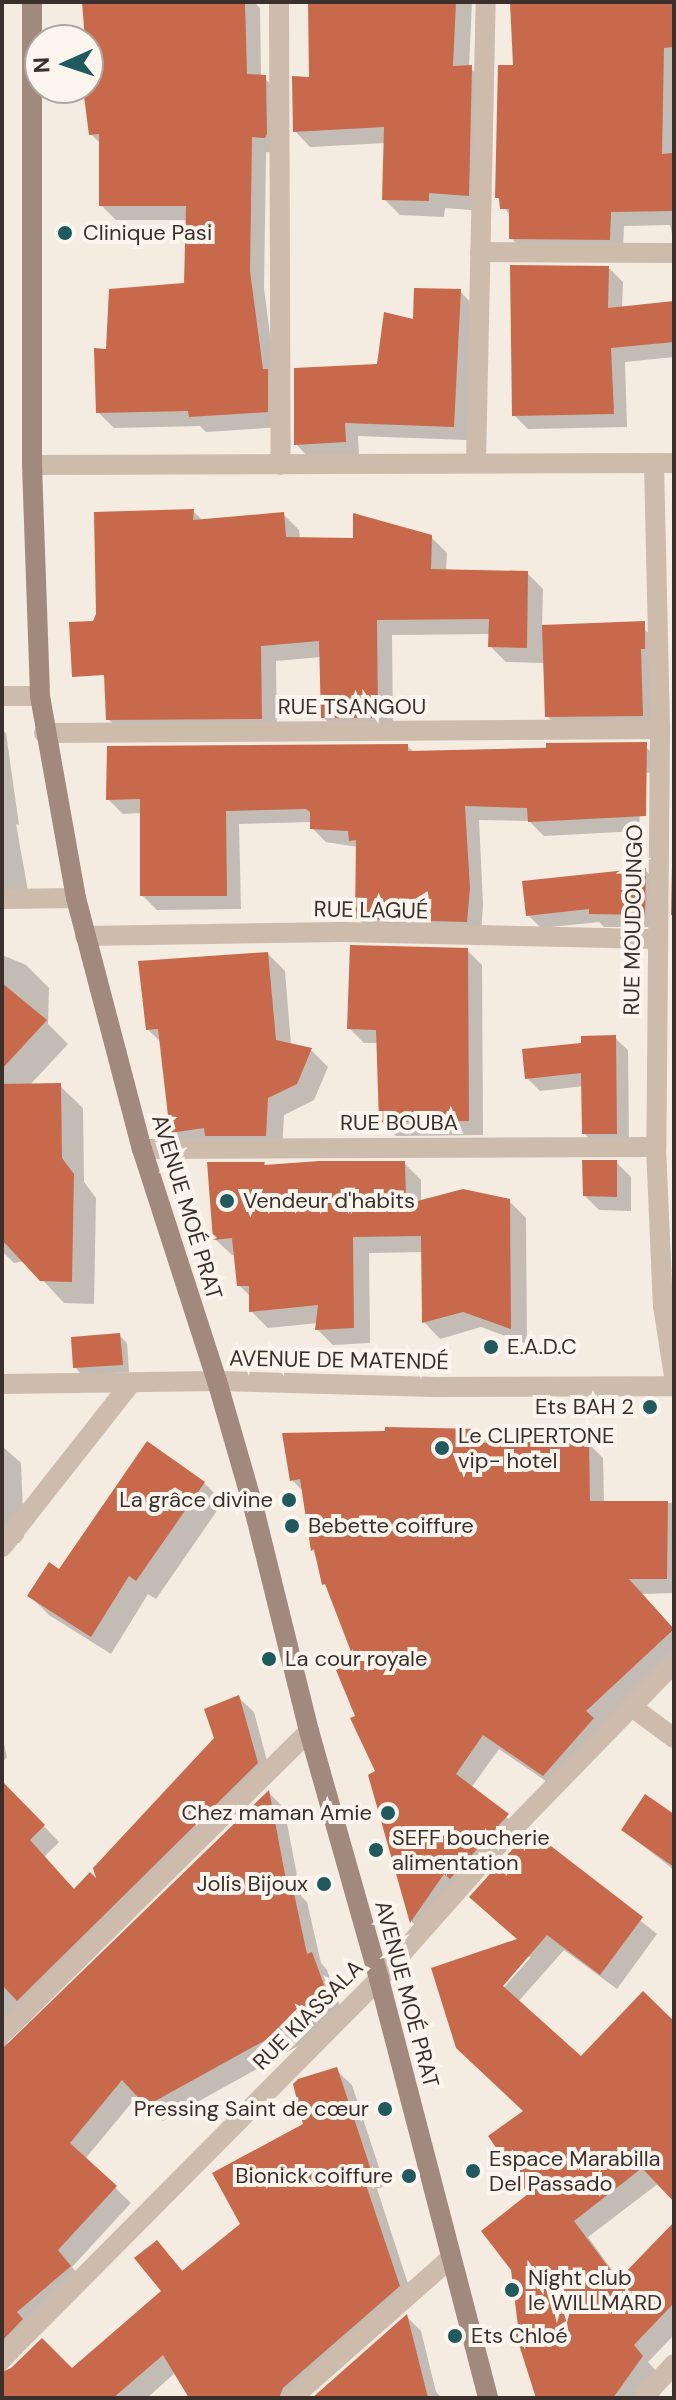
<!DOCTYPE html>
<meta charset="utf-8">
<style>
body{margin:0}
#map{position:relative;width:676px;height:2400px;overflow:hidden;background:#f4ebe1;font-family:"DM Sans",sans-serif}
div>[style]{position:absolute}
.shadow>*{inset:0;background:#0003}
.building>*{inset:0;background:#c8694b}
.street>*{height:20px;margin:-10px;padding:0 10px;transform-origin:10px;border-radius:10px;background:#cdbbac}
.secondary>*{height:20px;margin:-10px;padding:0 10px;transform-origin:10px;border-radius:10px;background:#a18a7d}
.dots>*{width:22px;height:22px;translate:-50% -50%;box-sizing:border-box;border:4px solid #fbf5ee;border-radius:50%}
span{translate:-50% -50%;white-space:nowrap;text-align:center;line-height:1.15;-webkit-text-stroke:8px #fbf5ee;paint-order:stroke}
.poi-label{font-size:22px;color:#3b302b}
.left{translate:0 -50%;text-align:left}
.right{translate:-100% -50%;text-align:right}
.street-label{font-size:22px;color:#3b302b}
.frame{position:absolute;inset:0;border:4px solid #3b302b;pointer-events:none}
.north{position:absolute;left:24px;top:24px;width:80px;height:80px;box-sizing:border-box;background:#fbf5ee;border:2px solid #aea6a0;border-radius:50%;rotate:267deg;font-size:22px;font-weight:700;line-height:32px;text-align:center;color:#3b302b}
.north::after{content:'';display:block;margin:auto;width:28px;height:36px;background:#1f5a5e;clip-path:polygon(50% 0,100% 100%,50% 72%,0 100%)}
</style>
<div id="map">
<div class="shadow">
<div style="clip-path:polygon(84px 2px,254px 2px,260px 8px,261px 76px,281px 92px,280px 153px,266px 152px,264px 288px,282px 427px,206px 432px,200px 426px,114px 428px,98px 412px,108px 351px,186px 285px,188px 220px,116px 220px,101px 205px,101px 144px,91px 134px,85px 88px,88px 88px,88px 40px)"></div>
<div style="clip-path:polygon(310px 2px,472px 2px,469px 67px,487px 83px,484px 211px,445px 208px,444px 217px,400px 215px,384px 199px,386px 143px,310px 147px,295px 131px,312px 79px)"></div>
<div style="clip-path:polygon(512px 2px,674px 2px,674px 242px,670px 225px,624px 226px,623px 253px,525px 252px,511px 238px,511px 217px,497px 197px,515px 67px)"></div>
<div style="clip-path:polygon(609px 268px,623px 282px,622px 308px,674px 303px,674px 357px,625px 362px,627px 427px,528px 429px,514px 415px)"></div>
<div style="clip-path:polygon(460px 291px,473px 305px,467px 440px,358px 436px,359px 455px,309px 458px,296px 444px,379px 366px,415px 322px)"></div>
<div style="clip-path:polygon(193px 511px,203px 521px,283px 514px,299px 530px,300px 539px,431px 537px,447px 553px,446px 571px,527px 573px,543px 589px,542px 627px,639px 624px,660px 644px,663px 736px,567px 737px,547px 716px,545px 663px,506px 662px,490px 646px,490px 634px,392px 635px,393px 733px,339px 733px,323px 717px,321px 657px,276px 661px,277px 734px,124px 735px,108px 719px,160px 708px,95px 623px)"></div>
<div style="clip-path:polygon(2px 730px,6px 733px,19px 825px,16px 824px,28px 891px,2px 893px)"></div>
<div style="clip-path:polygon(643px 744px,657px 758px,658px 773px,642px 773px,639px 831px,544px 836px,529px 821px,479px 820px,483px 904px,481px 935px,372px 933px,357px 918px,358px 847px,326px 842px,312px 828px,312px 822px,239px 824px,241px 909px,157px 910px,142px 895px,142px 813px,123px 814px,108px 799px,407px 746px,414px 752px)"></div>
<div style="clip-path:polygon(645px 870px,658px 883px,658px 927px,604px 927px,599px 922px,541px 928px,528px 915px)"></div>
<div style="clip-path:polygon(467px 950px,482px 965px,483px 1135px,396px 1136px,381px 1121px,378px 1043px,364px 1043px,349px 1028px)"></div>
<div style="clip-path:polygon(268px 954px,285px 971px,291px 1045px,311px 1050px,328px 1067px,314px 1100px,284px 1115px,282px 1152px,188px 1149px,172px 1132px,162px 1043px,148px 1030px)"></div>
<div style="clip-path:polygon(2px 955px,26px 965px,49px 988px,48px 1024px,68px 1044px,29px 1086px,60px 1086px,83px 1108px,84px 1182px,96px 1198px,94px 1304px,64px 1303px,25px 1261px,14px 1263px,2px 1251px)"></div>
<div style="clip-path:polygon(615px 1038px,628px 1050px,629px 1146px,597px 1146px,584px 1133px,584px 1086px,540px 1091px,527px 1078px,583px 1045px)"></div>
<div style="clip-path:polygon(616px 1162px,631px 1177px,631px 1211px,599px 1210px,585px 1196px)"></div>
<div style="clip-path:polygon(404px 1163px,421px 1180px,421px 1202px,509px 1201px,526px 1218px,527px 1344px,481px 1327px,440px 1339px,424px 1322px,423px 1252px,369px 1253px,370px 1343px,333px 1345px,317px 1329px,318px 1323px,268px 1328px,251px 1311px,251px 1297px,239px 1285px,236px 1255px,232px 1255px,215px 1239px,264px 1164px,267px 1167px)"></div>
<div style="clip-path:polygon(120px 1336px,127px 1343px,129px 1372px,82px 1375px,75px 1367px)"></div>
<div style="clip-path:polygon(479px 1431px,492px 1444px,588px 1443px,603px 1458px,604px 1503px,674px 1503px,674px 1593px,640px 1594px,674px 1629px,674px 1657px,559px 1790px,499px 1749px,471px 1788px,522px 1830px,426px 1936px,412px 1922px,370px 1776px,378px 1772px,357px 1717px,357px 1663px,313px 1550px,304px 1492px,292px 1480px)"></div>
<div style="clip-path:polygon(2px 1446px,21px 1463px,24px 1537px,19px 1543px,2px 1544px)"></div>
<div style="clip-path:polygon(204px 1483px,223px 1502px,156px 1599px,148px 1594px,111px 1654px,49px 1615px,30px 1596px,60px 1571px)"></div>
<div style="clip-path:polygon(238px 1697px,254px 1712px,272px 1780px,8px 2041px,6px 2048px,269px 1793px,284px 1808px,301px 1896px,307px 1902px,321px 1963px,327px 1970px,345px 2020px,163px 2121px,138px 2095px,85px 2159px,131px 2203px,72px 2267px,85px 2282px,4px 2372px,72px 2371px,163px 2291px,157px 2242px,184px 2272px,242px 2225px,336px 2070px,352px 2085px,385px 2186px,377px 2189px,414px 2302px,288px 2398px,192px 2398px,176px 2372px,147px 2398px,2px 2398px,2px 1783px,59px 1842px,44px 1857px,75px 1891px,101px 1885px,216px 1739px)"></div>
<div style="clip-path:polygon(2px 1735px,7px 1757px,2px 1763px)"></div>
<div style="clip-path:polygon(674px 1817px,674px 1870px,623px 1830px)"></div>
<div style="clip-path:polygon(evenodd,530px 1833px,657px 1934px,617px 1989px,564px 1950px,518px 2002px,581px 2059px,643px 1994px,674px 2024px,674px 2199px,659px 2183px,588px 2237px,620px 2281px,674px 2224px,674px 2335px,648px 2362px,658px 2373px,640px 2398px,538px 2398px,516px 2330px,520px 2327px,512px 2269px,484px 2231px,531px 2194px,491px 2136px,526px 2112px,457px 2047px,433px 1970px,520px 1940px,472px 1897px,530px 1833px,526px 1957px,531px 1957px,498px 1994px,495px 1992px,526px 1957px)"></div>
<div style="clip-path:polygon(407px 2317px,421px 2331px,436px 2392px,442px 2398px,319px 2398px)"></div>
</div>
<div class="building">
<div style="clip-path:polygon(82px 2px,245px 2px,247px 74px,266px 75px,267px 134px,265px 138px,252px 137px,250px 271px,263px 369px,268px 369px,268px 412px,189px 417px,188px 411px,96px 413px,94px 348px,106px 349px,109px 289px,184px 283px,186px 206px,99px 206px,99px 134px,89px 135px,83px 88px,88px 88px,88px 40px,85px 40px)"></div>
<div style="clip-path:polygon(308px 2px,456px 2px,453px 66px,472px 65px,469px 196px,429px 193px,429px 201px,382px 200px,384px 127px,293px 132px,292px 76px,309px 77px)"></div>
<div style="clip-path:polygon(510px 2px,674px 2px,674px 47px,664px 48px,662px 154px,674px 153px,674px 211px,611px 212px,610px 240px,509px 239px,509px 209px,500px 209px,499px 198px,495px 198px,498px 65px,513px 65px)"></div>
<div style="clip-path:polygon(510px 265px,609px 266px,608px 308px,674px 301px,674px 342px,611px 348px,614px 414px,512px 416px)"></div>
<div style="clip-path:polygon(414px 288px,461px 289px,454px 427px,345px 423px,346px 442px,294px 445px,294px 368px,377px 364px,384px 312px,413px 319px)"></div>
<div style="clip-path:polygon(194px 509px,193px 520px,284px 512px,286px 537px,353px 538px,353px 513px,432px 535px,431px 569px,528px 571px,527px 648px,488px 647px,489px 619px,377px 620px,378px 718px,321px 718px,319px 641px,261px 646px,262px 719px,106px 720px,104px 675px,72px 677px,69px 622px,93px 621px,96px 614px,94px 512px)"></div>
<div style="clip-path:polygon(645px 621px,645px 649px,641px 649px,643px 716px,545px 717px,542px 625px)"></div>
<div style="clip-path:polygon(647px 742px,646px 816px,528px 822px,527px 808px,465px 806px,470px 888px,467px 922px,355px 919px,356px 840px,349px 841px,348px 831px,310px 829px,310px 812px,306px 809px,226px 811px,227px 896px,140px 896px,140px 799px,106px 800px,107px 746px,408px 744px,408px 751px,546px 748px,546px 743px)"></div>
<div style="clip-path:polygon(672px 865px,674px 865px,674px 915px,671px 915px)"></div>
<div style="clip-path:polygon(646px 868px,645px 915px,589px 914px,589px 909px,526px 916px,522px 881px)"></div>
<div style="clip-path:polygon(350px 945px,468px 948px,469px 1121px,379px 1122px,376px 1030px,347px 1029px)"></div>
<div style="clip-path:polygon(268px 952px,276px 1040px,312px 1048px,297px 1084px,268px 1098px,266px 1136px,205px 1136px,204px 1128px,170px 1133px,158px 1029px,146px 1030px,138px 961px)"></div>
<div style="clip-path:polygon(2px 983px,47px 1020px,2px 1069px)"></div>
<div style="clip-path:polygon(616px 1035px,617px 1134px,582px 1134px,581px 1073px,525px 1079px,522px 1049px,581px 1043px,581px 1036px)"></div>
<div style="clip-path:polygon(61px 1083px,62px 1158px,74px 1174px,72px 1282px,40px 1281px,2px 1240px,2px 1084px)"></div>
<div style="clip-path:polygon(582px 1160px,617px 1160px,617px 1197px,583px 1196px)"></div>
<div style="clip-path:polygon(320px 1161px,405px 1161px,406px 1204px,463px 1189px,510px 1199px,511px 1329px,463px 1312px,422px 1323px,421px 1236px,353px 1237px,354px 1328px,315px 1330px,318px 1305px,249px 1312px,249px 1286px,237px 1286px,232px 1238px,213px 1240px,207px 1162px,265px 1162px,264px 1165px)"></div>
<div style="clip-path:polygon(120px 1333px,123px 1365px,73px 1368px,71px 1337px)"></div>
<div style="clip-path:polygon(385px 1427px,480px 1429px,479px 1443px,589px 1441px,590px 1501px,668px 1501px,667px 1579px,629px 1579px,674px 1629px,586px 1711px,594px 1718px,543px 1776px,483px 1735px,456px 1774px,509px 1814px,450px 1879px,444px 1874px,410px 1923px,368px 1775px,375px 1771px,350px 1718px,355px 1716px,336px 1670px,355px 1662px,325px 1584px,322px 1585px,314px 1549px,311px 1551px,300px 1479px,290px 1481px,282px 1433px,385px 1431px)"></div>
<div style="clip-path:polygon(147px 1441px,205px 1482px,136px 1581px,129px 1576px,91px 1637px,27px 1596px,49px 1562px,59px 1569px)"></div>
<div style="clip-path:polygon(239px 1695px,258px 1763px,17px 2001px,2px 1985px,2px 1781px,45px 1825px,30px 1840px,74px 1889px,90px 1872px,96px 1878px,93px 1868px,214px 1738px,204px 1709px)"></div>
<div style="clip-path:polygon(269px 1790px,287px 1885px,292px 1884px,307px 1954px,312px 1952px,331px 2004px,146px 2106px,122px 2080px,70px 2143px,117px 2186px,58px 2250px,71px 2266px,17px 2312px,23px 2319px,2px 2341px,2px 2049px)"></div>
<div style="clip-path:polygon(645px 1794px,674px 1814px,674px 1867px,621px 1830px)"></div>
<div style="clip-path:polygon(530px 1830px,643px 1917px,600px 1975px,547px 1935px,503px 1986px,581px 2056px,643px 1991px,674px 2021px,674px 2202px,642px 2168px,574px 2221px,618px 2280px,674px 2222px,674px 2303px,634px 2345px,643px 2356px,613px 2398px,536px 2398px,514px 2329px,518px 2326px,511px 2270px,481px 2231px,528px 2194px,488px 2136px,523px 2111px,456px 2048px,431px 1968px,517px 1939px,469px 1897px)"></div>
<div style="clip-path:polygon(337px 2067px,371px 2170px,362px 2173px,400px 2286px,283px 2388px,279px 2398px,189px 2398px,163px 2355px,113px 2398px,2px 2398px,2px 2372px,11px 2368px,42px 2338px,72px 2368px,161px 2291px,134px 2258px,157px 2240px,182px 2271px,240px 2224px,212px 2173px,303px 2124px,293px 2084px,298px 2079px)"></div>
<div style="clip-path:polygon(407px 2314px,428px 2398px,312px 2398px)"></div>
</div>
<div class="street">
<div style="left:279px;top:2px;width:463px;rotate:89.8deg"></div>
<div style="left:480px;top:252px;width:194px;rotate:0.3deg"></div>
<div style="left:476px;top:463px;width:461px;rotate:-88.8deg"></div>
<div style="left:654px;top:463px;width:266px;rotate:88.7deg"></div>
<div style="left:660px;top:729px;width:418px;rotate:90.5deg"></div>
<div style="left:656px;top:1147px;width:159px;rotate:87.5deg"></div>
<div style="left:663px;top:1306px;width:71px;rotate:81.1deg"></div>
<div style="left:32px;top:465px;width:642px;rotate:-0.18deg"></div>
<div style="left:2px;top:696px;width:38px"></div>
<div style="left:44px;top:733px;width:616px;rotate:-0.37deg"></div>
<div style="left:2px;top:899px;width:74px;rotate:-0.8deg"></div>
<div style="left:85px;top:936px;width:257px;rotate:-0.9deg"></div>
<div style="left:342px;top:932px;width:314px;rotate:1.3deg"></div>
<div style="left:142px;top:1149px;width:514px;rotate:-0.22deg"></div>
<div style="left:2px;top:1384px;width:215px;rotate:-0.8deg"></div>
<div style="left:217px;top:1381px;width:218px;rotate:1.6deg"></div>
<div style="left:435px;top:1387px;width:239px;rotate:-0.2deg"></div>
<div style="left:2px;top:1547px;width:209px;rotate:-51.8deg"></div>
<div style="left:632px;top:1707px;width:52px;rotate:36.4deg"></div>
<div style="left:2px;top:2034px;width:431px;rotate:-44.6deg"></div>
<div style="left:2px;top:2359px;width:535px;rotate:-45.23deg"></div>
<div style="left:379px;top:1979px;width:188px;rotate:-48.4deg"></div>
<div style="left:504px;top:1838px;width:244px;rotate:-45.8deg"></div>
<div style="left:292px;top:2398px;width:212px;rotate:-41.4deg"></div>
<div style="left:643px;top:2398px;width:46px;rotate:-47.6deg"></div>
</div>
<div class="secondary">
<div style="left:32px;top:2px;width:463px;rotate:90deg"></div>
<div style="left:32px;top:465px;width:231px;rotate:88deg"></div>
<div style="left:40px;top:696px;width:205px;rotate:79.9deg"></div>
<div style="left:76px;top:898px;width:260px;rotate:75.3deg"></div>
<div style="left:142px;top:1149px;width:244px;rotate:72.1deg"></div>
<div style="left:217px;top:1381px;width:137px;rotate:73.9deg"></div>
<div style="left:255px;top:1513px;width:225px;rotate:76.1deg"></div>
<div style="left:309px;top:1731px;width:258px;rotate:74.2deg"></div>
<div style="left:379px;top:1979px;width:433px;rotate:75.4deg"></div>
</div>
<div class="dots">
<div style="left:65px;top:233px;background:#1f5a5e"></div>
<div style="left:227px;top:1201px;background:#1f5a5e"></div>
<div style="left:491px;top:1347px;background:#1f5a5e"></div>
<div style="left:650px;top:1407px;background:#1f5a5e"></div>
<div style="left:442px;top:1448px;background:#1f5a5e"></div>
<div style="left:289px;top:1500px;background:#1f5a5e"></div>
<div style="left:292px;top:1526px;background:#1f5a5e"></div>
<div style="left:269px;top:1659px;background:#1f5a5e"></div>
<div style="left:388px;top:1813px;background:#1f5a5e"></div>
<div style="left:376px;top:1850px;background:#1f5a5e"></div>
<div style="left:324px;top:1884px;background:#1f5a5e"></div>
<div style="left:385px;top:2109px;background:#1f5a5e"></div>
<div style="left:473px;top:2171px;background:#1f5a5e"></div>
<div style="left:409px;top:2176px;background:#1f5a5e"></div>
<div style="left:512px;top:2290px;background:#1f5a5e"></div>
<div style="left:455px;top:2336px;background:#1f5a5e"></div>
</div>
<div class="poi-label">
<span class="left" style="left:83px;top:233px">Clinique Pasi</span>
<span class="left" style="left:243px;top:1201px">Vendeur d'habits</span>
<span class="left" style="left:507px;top:1347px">E.A.D.C</span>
<span class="right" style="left:634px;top:1407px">Ets BAH 2</span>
<span class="left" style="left:458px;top:1448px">Le CLIPERTONE<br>vip- hotel</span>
<span class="right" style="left:273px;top:1500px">La grâce divine</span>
<span class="left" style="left:308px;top:1526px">Bebette coiffure</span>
<span class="left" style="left:285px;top:1659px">La cour royale</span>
<span class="right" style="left:372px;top:1813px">Chez maman Amie</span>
<span class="left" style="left:392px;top:1850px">SEFF boucherie<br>alimentation</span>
<span class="right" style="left:308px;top:1884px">Jolis Bijoux</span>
<span class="right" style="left:369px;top:2109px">Pressing Saint de cœur</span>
<span class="left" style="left:489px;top:2171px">Espace Marabilla<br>Del Passado</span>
<span class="right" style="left:393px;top:2176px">Bionick coiffure</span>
<span class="left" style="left:528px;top:2290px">Night club<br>le WILLMARD</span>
<span class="left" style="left:471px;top:2336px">Ets Chloé</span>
</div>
<div class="street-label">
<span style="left:352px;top:707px">RUE TSANGOU</span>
<span style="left:371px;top:910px;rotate:1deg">RUE LAGUÉ</span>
<span style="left:633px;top:920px;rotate:-89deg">RUE MOUDOUNGO</span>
<span style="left:399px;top:1123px">RUE BOUBA</span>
<span style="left:187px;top:1207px;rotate:73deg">AVENUE MOÉ PRAT</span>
<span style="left:339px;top:1360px;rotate:1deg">AVENUE DE MATENDÉ</span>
<span style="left:407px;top:1994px;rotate:75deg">AVENUE MOÉ PRAT</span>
<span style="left:308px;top:2015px;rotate:-45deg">RUE KIASSALA</span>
</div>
<div class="frame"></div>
<div class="north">N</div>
</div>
